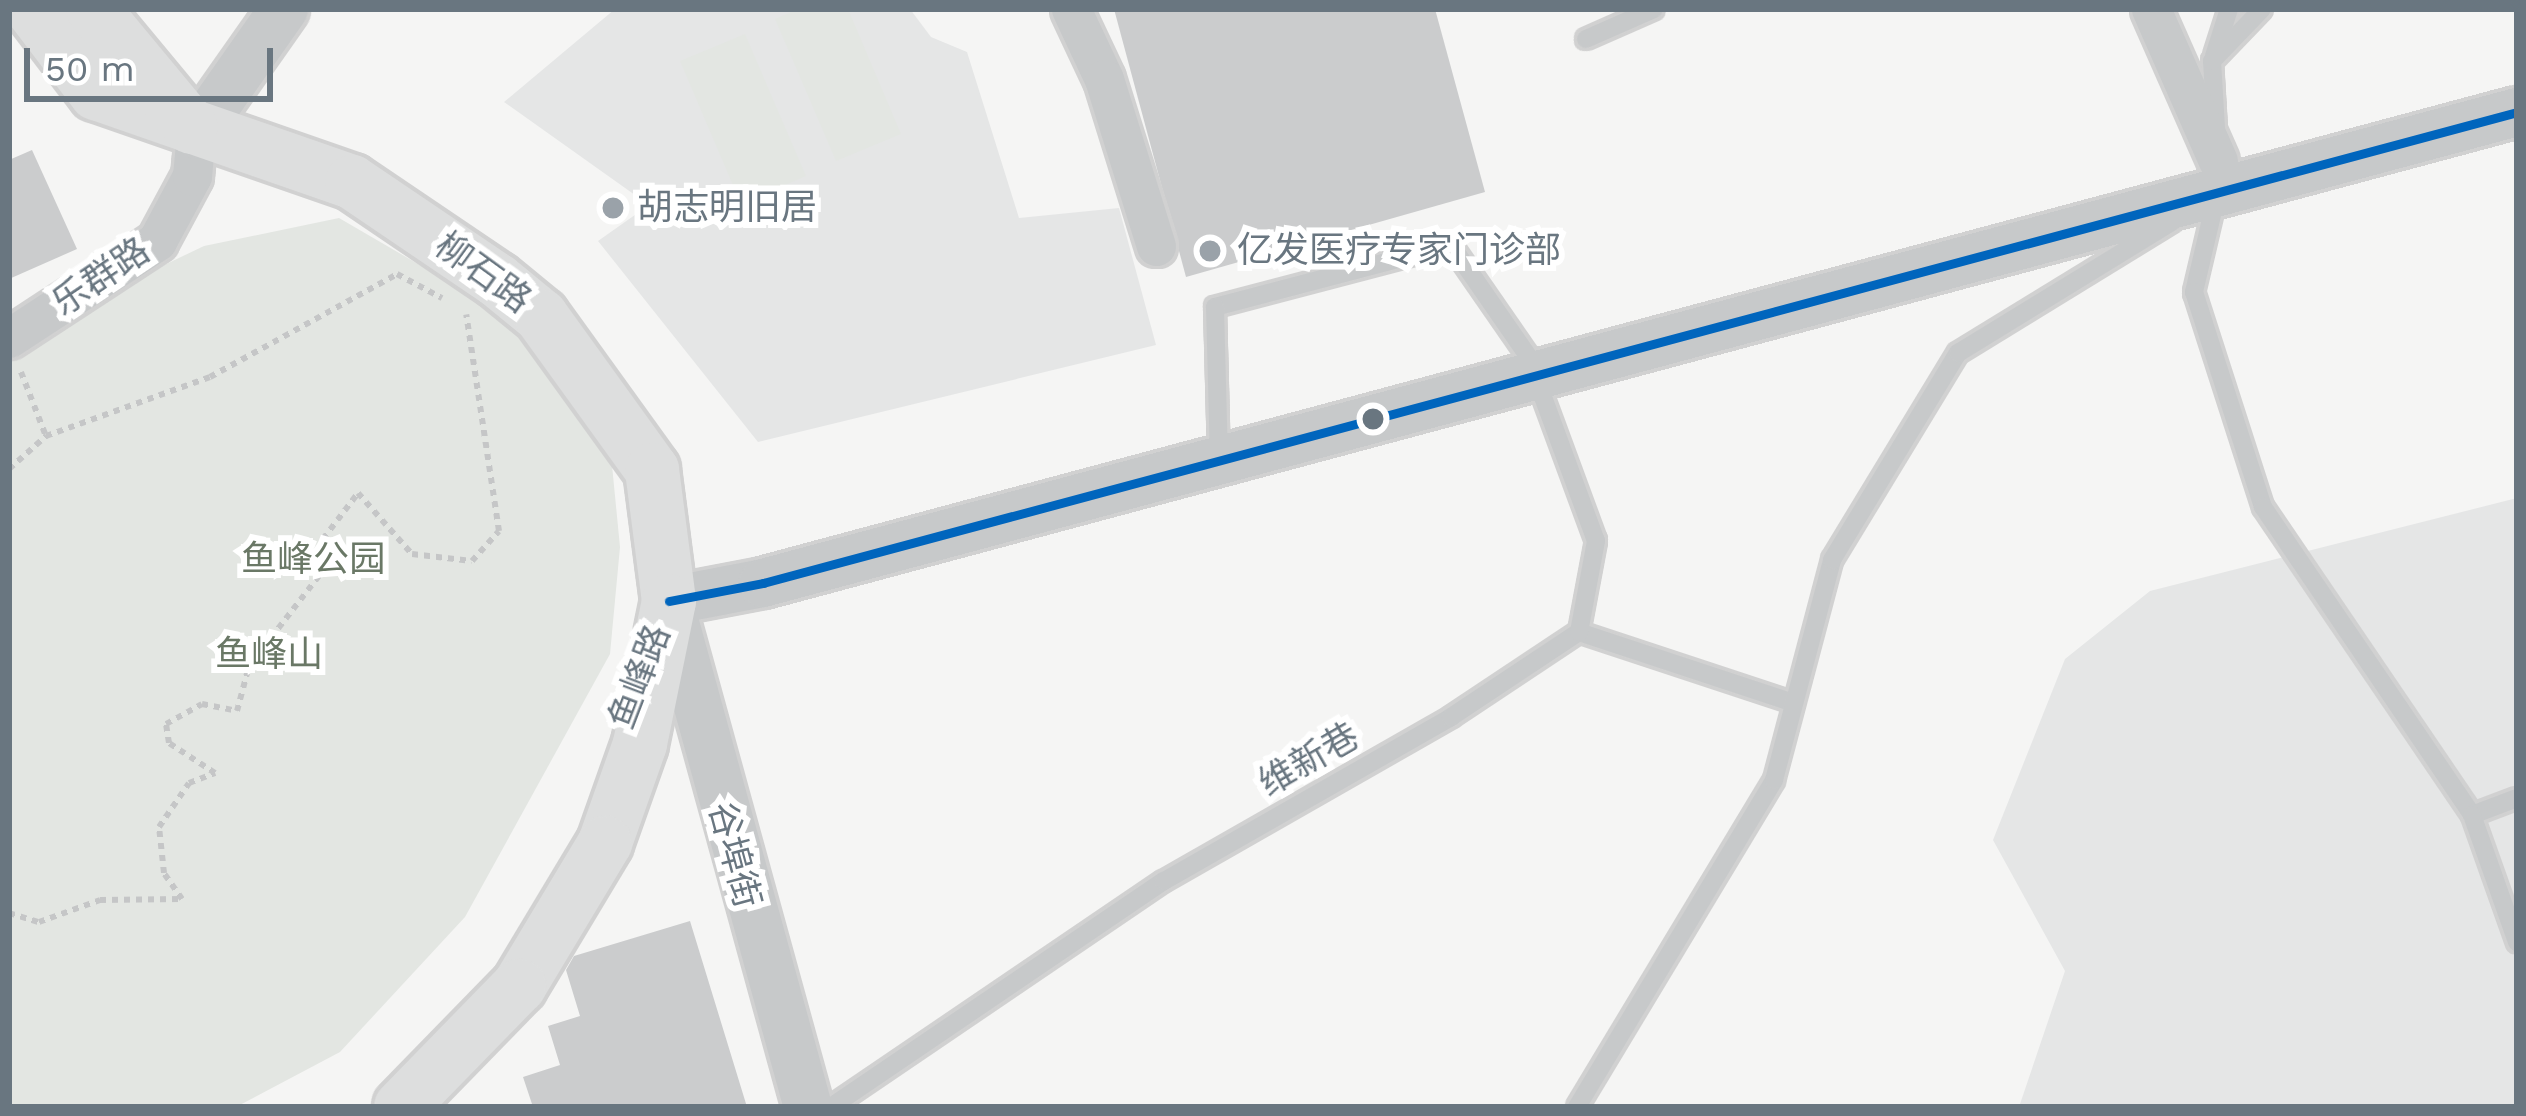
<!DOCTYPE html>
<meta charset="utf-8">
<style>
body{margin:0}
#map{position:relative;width:2526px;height:1116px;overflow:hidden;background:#f5f5f4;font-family:"Work Sans","Noto Sans SC",sans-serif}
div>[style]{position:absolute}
.built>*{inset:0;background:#e5e6e6}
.green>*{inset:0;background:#e3e6e2}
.building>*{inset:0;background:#cbcccd}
.path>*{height:6px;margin-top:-3px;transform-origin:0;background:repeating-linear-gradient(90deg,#c5c6c7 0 6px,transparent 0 12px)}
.roads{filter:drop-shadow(3px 0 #d1d1d1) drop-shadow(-3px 0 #d1d1d1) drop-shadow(0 3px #d1d1d1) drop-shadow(0 -3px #d1d1d1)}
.service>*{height:18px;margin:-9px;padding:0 9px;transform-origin:9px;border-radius:9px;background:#c7c9ca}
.minor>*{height:39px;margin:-19.5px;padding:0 19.5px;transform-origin:19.5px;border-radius:19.5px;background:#c7c9ca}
.tertiary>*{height:48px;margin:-24px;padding:0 24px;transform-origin:24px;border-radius:24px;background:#c7c9ca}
.secondary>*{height:54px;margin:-27px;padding:0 27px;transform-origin:27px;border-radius:27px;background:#dddede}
.bus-1>*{height:9px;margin:-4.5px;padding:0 4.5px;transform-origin:4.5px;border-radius:4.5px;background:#0065bd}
.dots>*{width:33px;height:33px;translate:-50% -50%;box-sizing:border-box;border:6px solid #fff;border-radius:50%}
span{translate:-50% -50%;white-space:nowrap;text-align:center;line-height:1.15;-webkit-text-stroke:12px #fff;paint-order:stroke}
.poi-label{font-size:36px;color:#697680}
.left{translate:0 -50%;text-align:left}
.street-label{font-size:36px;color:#697680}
.park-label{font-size:36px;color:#6a7866}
.frame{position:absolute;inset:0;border:12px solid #697680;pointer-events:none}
.scale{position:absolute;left:24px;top:48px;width:249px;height:54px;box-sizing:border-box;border:6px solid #697680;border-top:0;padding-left:15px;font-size:36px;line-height:42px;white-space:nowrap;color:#697680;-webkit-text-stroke:9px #fff;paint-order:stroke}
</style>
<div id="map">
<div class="built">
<div style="clip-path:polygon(615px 9px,910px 9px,931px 37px,967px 52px,1019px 218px,1119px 208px,1156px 345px,758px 442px,598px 241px,649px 205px,504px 102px)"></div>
<div style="clip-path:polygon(2517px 498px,2517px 1107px,2019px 1107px,2065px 971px,1993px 840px,2065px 659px,2150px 591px)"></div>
</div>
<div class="green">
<div style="clip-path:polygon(798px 9px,848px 9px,901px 134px,836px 161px,775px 19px)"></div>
<div style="clip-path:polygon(745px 34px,806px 176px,741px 204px,680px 61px)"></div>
<div style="clip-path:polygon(339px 218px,523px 325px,611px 455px,620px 547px,610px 654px,465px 917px,340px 1052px,236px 1107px,9px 1107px,9px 339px,204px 246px)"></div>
</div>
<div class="building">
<div style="clip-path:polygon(1114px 9px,1435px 9px,1485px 192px,1186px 277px)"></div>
<div style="clip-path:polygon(32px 150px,77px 249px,9px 279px,9px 160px)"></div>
<div style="clip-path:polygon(690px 921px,747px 1107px,533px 1107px,523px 1077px,560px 1065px,548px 1026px,580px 1016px,566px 970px,574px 956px)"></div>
</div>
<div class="path">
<div style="left:21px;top:372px;width:69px;rotate:68.7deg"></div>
<div style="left:9px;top:469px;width:50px;rotate:-41.7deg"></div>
<div style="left:46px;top:436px;width:174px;rotate:-19.8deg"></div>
<div style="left:210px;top:377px;width:213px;rotate:-28.8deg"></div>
<div style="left:397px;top:274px;width:51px;rotate:28.1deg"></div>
<div style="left:9px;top:913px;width:31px;rotate:17deg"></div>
<div style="left:39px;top:922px;width:65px;rotate:-19.8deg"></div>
<div style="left:100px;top:900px;width:82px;rotate:-0.7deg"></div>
<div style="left:182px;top:899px;width:32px;rotate:-125deg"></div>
<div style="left:164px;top:873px;width:46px;rotate:-96.2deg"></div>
<div style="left:159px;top:827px;width:53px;rotate:-55.7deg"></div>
<div style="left:189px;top:783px;width:28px;rotate:-21deg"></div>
<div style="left:215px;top:773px;width:55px;rotate:-146.9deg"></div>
<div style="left:169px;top:743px;width:19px;rotate:-99deg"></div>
<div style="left:166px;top:724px;width:41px;rotate:-29.1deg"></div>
<div style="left:202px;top:704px;width:36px;rotate:11deg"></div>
<div style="left:237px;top:711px;width:47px;rotate:-75.1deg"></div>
<div style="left:249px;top:666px;width:119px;rotate:-52.2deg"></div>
<div style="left:322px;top:572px;width:33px;rotate:-88deg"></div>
<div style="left:323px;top:539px;width:58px;rotate:-52.7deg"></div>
<div style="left:358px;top:493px;width:81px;rotate:48.5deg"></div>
<div style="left:412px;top:554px;width:60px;rotate:6.7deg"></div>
<div style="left:472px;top:561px;width:40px;rotate:-48deg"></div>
<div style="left:499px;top:531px;width:219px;rotate:-98.6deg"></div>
</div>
<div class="roads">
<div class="service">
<div style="left:1586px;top:39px;width:74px;rotate:-23.8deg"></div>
<div style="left:2214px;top:56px;width:49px;rotate:-72.3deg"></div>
<div style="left:2216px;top:128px;width:67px;rotate:-93.4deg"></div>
<div style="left:2212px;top:61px;width:72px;rotate:-46.1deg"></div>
<div style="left:2216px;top:198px;width:97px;rotate:103.2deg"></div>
<div style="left:2194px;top:292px;width:226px;rotate:72.2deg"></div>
<div style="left:2263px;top:507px;width:372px;rotate:55.8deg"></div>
<div style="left:1579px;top:632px;width:226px;rotate:18.3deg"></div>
<div style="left:2517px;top:798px;width:48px;rotate:159.3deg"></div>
<div style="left:2472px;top:815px;width:135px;rotate:70.5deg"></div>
<div style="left:831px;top:1107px;width:402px;rotate:-34.2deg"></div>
<div style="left:1164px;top:881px;width:331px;rotate:-29.7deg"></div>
<div style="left:1451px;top:717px;width:154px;rotate:-33.6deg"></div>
<div style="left:1579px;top:632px;width:93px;rotate:-79.4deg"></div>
<div style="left:1596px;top:541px;width:197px;rotate:-110.2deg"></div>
<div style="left:1528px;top:356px;width:135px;rotate:-124.7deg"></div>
<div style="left:1451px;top:245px;width:244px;rotate:165.3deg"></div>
<div style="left:1215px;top:307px;width:154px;rotate:88.5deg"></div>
<div style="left:1577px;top:1107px;width:382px;rotate:-58.9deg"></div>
<div style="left:1774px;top:780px;width:228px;rotate:-75.2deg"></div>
<div style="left:1832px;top:560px;width:242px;rotate:-58.7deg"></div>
<div style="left:1958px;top:353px;width:251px;rotate:-31.5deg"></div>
</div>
<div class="minor">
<div style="left:1071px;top:9px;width:77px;rotate:64.8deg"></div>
<div style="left:1104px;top:79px;width:175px;rotate:72.7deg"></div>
<div style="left:2151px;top:9px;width:166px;rotate:66.2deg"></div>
<div style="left:9px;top:338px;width:177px;rotate:-33.2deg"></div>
<div style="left:157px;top:241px;width:74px;rotate:-61.7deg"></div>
<div style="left:192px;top:176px;width:42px;rotate:-84.6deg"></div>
</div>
<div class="tertiary">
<div style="left:196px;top:134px;width:153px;rotate:-54.9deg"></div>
<div style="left:808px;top:1107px;width:525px;rotate:-105.36deg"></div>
<div style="left:669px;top:601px;width:96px;rotate:-10.8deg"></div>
<div style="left:763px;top:583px;width:1816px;rotate:-15.03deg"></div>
</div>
<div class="secondary">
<div style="left:32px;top:9px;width:106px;rotate:52.7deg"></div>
<div style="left:96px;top:93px;width:271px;rotate:19.2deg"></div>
<div style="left:352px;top:182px;width:175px;rotate:34.1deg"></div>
<div style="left:497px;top:280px;width:57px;rotate:39.3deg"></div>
<div style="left:541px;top:316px;width:190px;rotate:54.2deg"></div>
<div style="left:652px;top:470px;width:132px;rotate:82.6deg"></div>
<div style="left:669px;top:601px;width:146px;rotate:101.5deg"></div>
<div style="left:640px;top:744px;width:105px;rotate:109.5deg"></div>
<div style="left:605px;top:843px;width:167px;rotate:121deg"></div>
<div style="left:519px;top:986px;width:169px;rotate:134.3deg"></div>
<div style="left:93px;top:9px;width:153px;rotate:50.3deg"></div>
</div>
</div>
<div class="bus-1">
<div style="left:669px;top:601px;width:96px;rotate:-10.8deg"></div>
<div style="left:763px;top:583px;width:1816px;rotate:-15.03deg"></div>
</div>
<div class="dots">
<div style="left:613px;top:208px;background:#9aa2a9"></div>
<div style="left:1210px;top:251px;background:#9aa2a9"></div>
<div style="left:1373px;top:419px;background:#697680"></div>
</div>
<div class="poi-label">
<span class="left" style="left:637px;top:208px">胡志明旧居</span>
<span class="left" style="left:1237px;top:251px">亿发医疗专家门诊部</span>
</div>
<div class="street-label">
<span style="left:483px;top:273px;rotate:36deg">柳石路</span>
<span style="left:101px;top:277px;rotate:-34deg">乐群路</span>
<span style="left:640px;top:677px;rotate:-69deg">鱼峰路</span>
<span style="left:1309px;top:760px;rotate:-30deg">维新巷</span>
<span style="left:734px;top:855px;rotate:75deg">谷埠街</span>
</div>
<div class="park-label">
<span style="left:313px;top:560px">鱼峰公园</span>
<span style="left:269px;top:655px">鱼峰山</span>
</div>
<div class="frame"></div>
<div class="scale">50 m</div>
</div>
